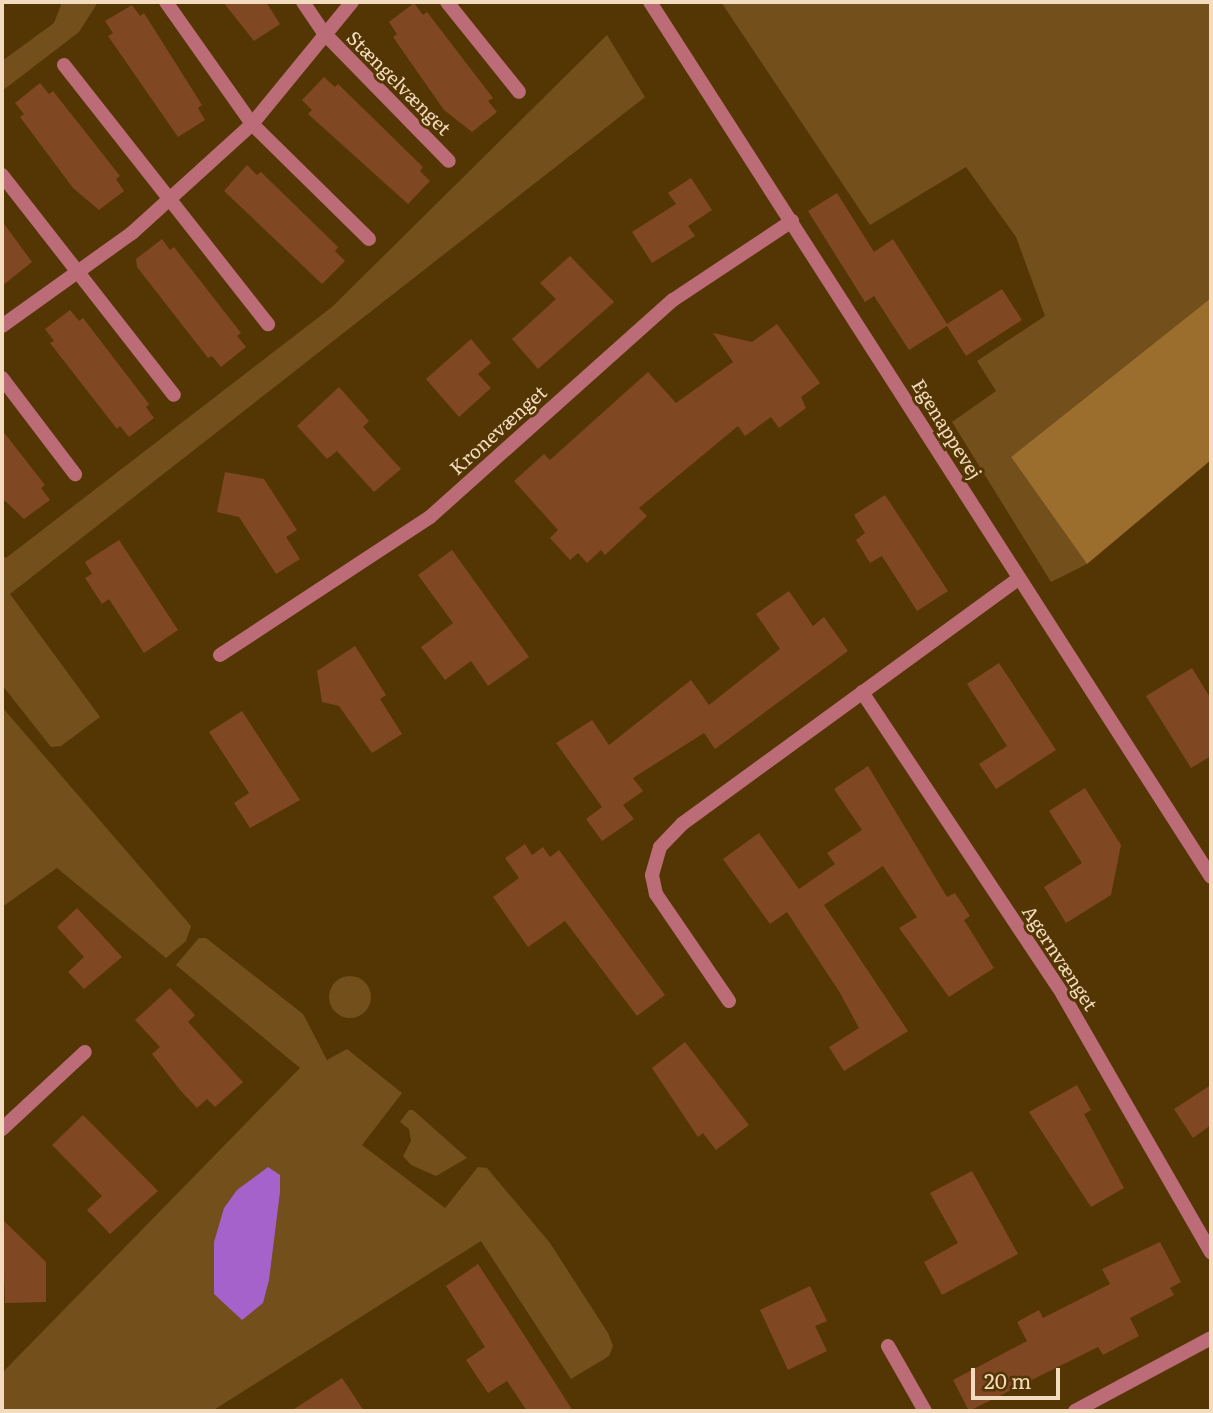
<!DOCTYPE html>
<meta charset="utf-8">
<style>
body{margin:0}
#map{position:relative;width:1213px;height:1413px;overflow:hidden;background:#543605;font-family:Literata,serif}
div>[style]{position:absolute}
.green>*{inset:0;background:#734f1c}
.round{border-radius:50%}
.forest>*{inset:0;background:#9b6e2e}
.water>*{inset:0;background:#a562ca}
.building>*{inset:0;background:#7f4722}
.service>*{height:14px;margin:-7px;padding:0 7px;transform-origin:7px;border-radius:7px;background:#bb6c76}
.minor>*{height:14px;margin:-7px;padding:0 7px;transform-origin:7px;border-radius:7px;background:#bb6c76}
span{translate:-50% -50%;white-space:nowrap;text-align:center;line-height:1.15;-webkit-text-stroke:6px #543605;paint-order:stroke}
.street-label{font-size:19px;color:#f2dbbe}
.frame{position:absolute;inset:0;border:4px solid #f2dbbe;pointer-events:none}
.scale{position:absolute;left:971px;top:1368px;width:89px;height:32px;box-sizing:border-box;border:4px solid #f2dbbe;border-top:0;padding-left:9px;font-size:21px;line-height:24px;white-space:nowrap;color:#f2dbbe;-webkit-text-stroke:5px #543605;paint-order:stroke}
</style>
<div id="map">
<div class="green">
<div style="clip-path:polygon(62px 2px,98px 2px,79px 32px,2px 91px,2px 61px,54px 23px)"></div>
<div style="clip-path:polygon(721px 2px,1211px 2px,1211px 298px,1011px 457px,1087px 564px,1051px 582px,952px 422px,996px 391px,977px 361px,1045px 316px,1016px 237px,966px 167px,870px 225px)"></div>
<div style="clip-path:polygon(607px 35px,645px 97px,10px 594px,100px 717px,61px 746px,51px 747px,2px 685px,2px 554px,6px 558px,332px 307px)"></div>
<div style="clip-path:polygon(2px 707px,191px 926px,186px 941px,166px 958px,57px 868px,2px 907px)"></div>
<div style="clip-path:polygon(199px 938px,206px 938px,303px 1014px,327px 1060px,347px 1049px,402px 1093px,362px 1145px,445px 1208px,478px 1167px,487px 1168px,550px 1243px,608px 1333px,613px 1346px,609px 1356px,571px 1379px,481px 1241px,212px 1411px,2px 1411px,2px 1373px,300px 1068px,176px 965px)"></div>
<div class="round" style="left:329px;top:976px;width:42px;height:42px"></div>
<div style="clip-path:polygon(409px 1110px,413px 1110px,467px 1158px,436px 1176px,411px 1165px,403px 1156px,411px 1141px,409px 1129px,400px 1122px)"></div>
</div>
<div class="forest">
<div style="clip-path:polygon(1211px 298px,1211px 460px,1087px 564px,1011px 457px)"></div>
</div>
<div class="water">
<div style="clip-path:polygon(268px 1167px,280px 1175px,280px 1192px,269px 1280px,263px 1303px,242px 1320px,214px 1294px,214px 1242px,224px 1208px,237px 1190px)"></div>
</div>
<div class="building">
<div style="clip-path:polygon(223px 2px,266px 2px,280px 24px,254px 41px)"></div>
<div style="clip-path:polygon(414px 3px,423px 15px,427px 12px,493px 98px,488px 101px,497px 112px,472px 132px,444px 110px,393px 37px,397px 34px,389px 22px)"></div>
<div style="clip-path:polygon(132px 5px,140px 16px,144px 13px,202px 105px,198px 108px,205px 120px,178px 137px,108px 36px,113px 33px,105px 21px)"></div>
<div style="clip-path:polygon(324px 77px,335px 87px,338px 84px,423px 167px,420px 171px,430px 181px,408px 204px,308px 114px,312px 110px,302px 100px)"></div>
<div style="clip-path:polygon(40px 83px,49px 94px,53px 91px,120px 176px,116px 179px,124px 191px,99px 210px,73px 188px,20px 117px,24px 114px,15px 103px)"></div>
<div style="clip-path:polygon(247px 165px,257px 175px,261px 172px,338px 247px,335px 251px,345px 261px,322px 284px,224px 191px)"></div>
<div style="clip-path:polygon(691px 178px,712px 210px,688px 226px,695px 236px,652px 263px,632px 232px,676px 204px,668px 193px)"></div>
<div style="clip-path:polygon(837px 193px,874px 252px,893px 239px,947px 324px,1002px 289px,1022px 320px,966px 356px,947px 326px,909px 350px,874px 296px,865px 302px,808px 211px)"></div>
<div style="clip-path:polygon(2px 221px,32px 262px,2px 286px)"></div>
<div style="clip-path:polygon(162px 239px,170px 250px,174px 247px,241px 333px,237px 336px,246px 347px,221px 367px,212px 356px,208px 358px,137px 267px,136px 259px)"></div>
<div style="clip-path:polygon(570px 256px,614px 302px,538px 369px,512px 339px,556px 299px,540px 283px)"></div>
<div style="clip-path:polygon(70px 310px,79px 321px,83px 318px,149px 404px,146px 407px,154px 418px,129px 437px,120px 426px,117px 429px,50px 343px,54px 341px,45px 329px)"></div>
<div style="clip-path:polygon(777px 324px,820px 383px,801px 397px,806px 408px,779px 428px,771px 417px,745px 436px,738px 426px,639px 508px,647px 516px,605px 555px,601px 550px,587px 563px,578px 553px,570px 560px,550px 538px,558px 530px,514px 481px,544px 454px,550px 460px,648px 372px,676px 403px,733px 362px,713px 333px,752px 342px)"></div>
<div style="clip-path:polygon(471px 339px,491px 363px,478px 374px,491px 388px,459px 417px,426px 379px)"></div>
<div style="clip-path:polygon(339px 387px,369px 421px,363px 427px,401px 469px,374px 492px,337px 451px,327px 459px,297px 426px)"></div>
<div style="clip-path:polygon(2px 430px,45px 485px,41px 488px,50px 500px,24px 519px,2px 498px)"></div>
<div style="clip-path:polygon(225px 472px,264px 479px,297px 530px,286px 537px,300px 559px,276px 574px,239px 517px,217px 512px)"></div>
<div style="clip-path:polygon(885px 495px,948px 591px,917px 611px,882px 556px,870px 563px,856px 540px,865px 533px,854px 515px)"></div>
<div style="clip-path:polygon(119px 540px,178px 630px,144px 653px,109px 599px,102px 604px,85px 578px,92px 574px,85px 562px)"></div>
<div style="clip-path:polygon(452px 550px,529px 657px,488px 686px,471px 661px,445px 680px,421px 647px,453px 623px,418px 575px)"></div>
<div style="clip-path:polygon(789px 591px,813px 626px,824px 617px,848px 651px,715px 749px,704px 733px,633px 778px,643px 791px,623px 805px,634px 819px,602px 841px,586px 819px,602px 807px,556px 743px,592px 720px,609px 745px,691px 680px,709px 705px,780px 649px,756px 614px)"></div>
<div style="clip-path:polygon(355px 646px,386px 695px,380px 699px,402px 734px,372px 753px,339px 706px,322px 702px,317px 671px)"></div>
<div style="clip-path:polygon(999px 663px,1056px 750px,996px 789px,979px 764px,1007px 746px,967px 684px)"></div>
<div style="clip-path:polygon(1192px 668px,1211px 699px,1211px 756px,1191px 768px,1146px 696px)"></div>
<div style="clip-path:polygon(242px 711px,300px 800px,250px 828px,234px 803px,249px 793px,209px 732px)"></div>
<div style="clip-path:polygon(868px 766px,947px 897px,955px 893px,970px 916px,964px 920px,994px 968px,949px 997px,899px 928px,917px 917px,883px 866px,824px 905px,908px 1031px,844px 1071px,829px 1047px,859px 1028px,840px 993px,787px 912px,770px 924px,723px 859px,759px 833px,799px 889px,835px 864px,827px 853px,862px 830px,834px 789px)"></div>
<div style="clip-path:polygon(1085px 788px,1121px 845px,1111px 895px,1066px 923px,1044px 887px,1082px 863px,1049px 811px)"></div>
<div style="clip-path:polygon(525px 844px,532px 855px,543px 847px,550px 857px,559px 850px,665px 995px,637px 1016px,565px 921px,528px 947px,493px 897px,519px 878px,505px 858px)"></div>
<div style="clip-path:polygon(77px 908px,122px 957px,84px 989px,68px 972px,84px 957px,57px 927px)"></div>
<div style="clip-path:polygon(170px 988px,195px 1015px,188px 1022px,243px 1082px,215px 1107px,207px 1099px,197px 1108px,180px 1090px,152px 1054px,160px 1047px,135px 1020px)"></div>
<div style="clip-path:polygon(685px 1042px,749px 1125px,716px 1150px,703px 1133px,698px 1137px,652px 1068px)"></div>
<div style="clip-path:polygon(1077px 1085px,1091px 1110px,1084px 1114px,1124px 1188px,1091px 1207px,1029px 1112px)"></div>
<div style="clip-path:polygon(1211px 1085px,1211px 1125px,1193px 1138px,1174px 1109px)"></div>
<div style="clip-path:polygon(83px 1115px,158px 1191px,110px 1234px,87px 1210px,102px 1196px,52px 1145px)"></div>
<div style="clip-path:polygon(972px 1171px,1018px 1254px,942px 1295px,924px 1262px,958px 1243px,930px 1193px)"></div>
<div style="clip-path:polygon(2px 1219px,46px 1262px,46px 1302px,5px 1303px)"></div>
<div style="clip-path:polygon(1160px 1242px,1181px 1282px,1170px 1288px,1174px 1295px,1130px 1318px,1139px 1336px,1103px 1355px,1098px 1347px,969px 1411px,953px 1380px,1027px 1341px,1017px 1322px,1039px 1310px,1043px 1318px,1110px 1284px,1102px 1269px)"></div>
<div style="clip-path:polygon(478px 1264px,550px 1375px,573px 1411px,527px 1411px,507px 1381px,488px 1393px,466px 1360px,485px 1347px,446px 1286px)"></div>
<div style="clip-path:polygon(810px 1286px,827px 1321px,815px 1326px,827px 1351px,788px 1370px,760px 1310px)"></div>
<div style="clip-path:polygon(342px 1378px,364px 1411px,291px 1411px)"></div>
</div>
<div class="service">
<div style="left:166px;top:2px;width:149px;rotate:54.8deg"></div>
<div style="left:252px;top:124px;width:164px;rotate:44.5deg"></div>
<div style="left:303px;top:2px;width:36px;rotate:56deg"></div>
<div style="left:323px;top:32px;width:180px;rotate:45.7deg"></div>
<div style="left:447px;top:2px;width:115px;rotate:51.3deg"></div>
<div style="left:64px;top:65px;width:330px;rotate:51.8deg"></div>
<div style="left:2px;top:175px;width:279px;rotate:52deg"></div>
<div style="left:2px;top:378px;width:121px;rotate:52.8deg"></div>
</div>
<div class="minor">
<div style="left:650px;top:2px;width:1039px;rotate:57.33deg"></div>
<div style="left:2px;top:326px;width:160px;rotate:-35.6deg"></div>
<div style="left:132px;top:233px;width:162px;rotate:-42.2deg"></div>
<div style="left:252px;top:124px;width:158px;rotate:-50.7deg"></div>
<div style="left:220px;top:655px;width:251px;rotate:-33.3deg"></div>
<div style="left:430px;top:517px;width:326px;rotate:-41.8deg"></div>
<div style="left:673px;top:300px;width:143px;rotate:-33.6deg"></div>
<div style="left:862px;top:692px;width:364px;rotate:56.4deg"></div>
<div style="left:1063px;top:995px;width:297px;rotate:60.1deg"></div>
<div style="left:729px;top:1001px;width:130px;rotate:-124.3deg"></div>
<div style="left:656px;top:894px;width:19px;rotate:-102deg"></div>
<div style="left:652px;top:875px;width:29px;rotate:-74deg"></div>
<div style="left:660px;top:847px;width:32px;rotate:-46deg"></div>
<div style="left:682px;top:824px;width:416px;rotate:-36.1deg"></div>
<div style="left:2px;top:1129px;width:113px;rotate:-42.9deg"></div>
<div style="left:888px;top:1346px;width:75px;rotate:60.4deg"></div>
<div style="left:1075px;top:1411px;width:154px;rotate:-28.2deg"></div>
</div>
<div class="street-label">
<span style="left:399px;top:83px;rotate:45deg">Stængelvænget</span>
<span style="left:947px;top:429px;rotate:58deg">Egenappevej</span>
<span style="left:498px;top:430px;rotate:-42deg">Kronevænget</span>
<span style="left:1060px;top:958px;rotate:57deg">Agernvænget</span>
</div>
<div class="frame"></div>
<div class="scale">20 m</div>
</div>
